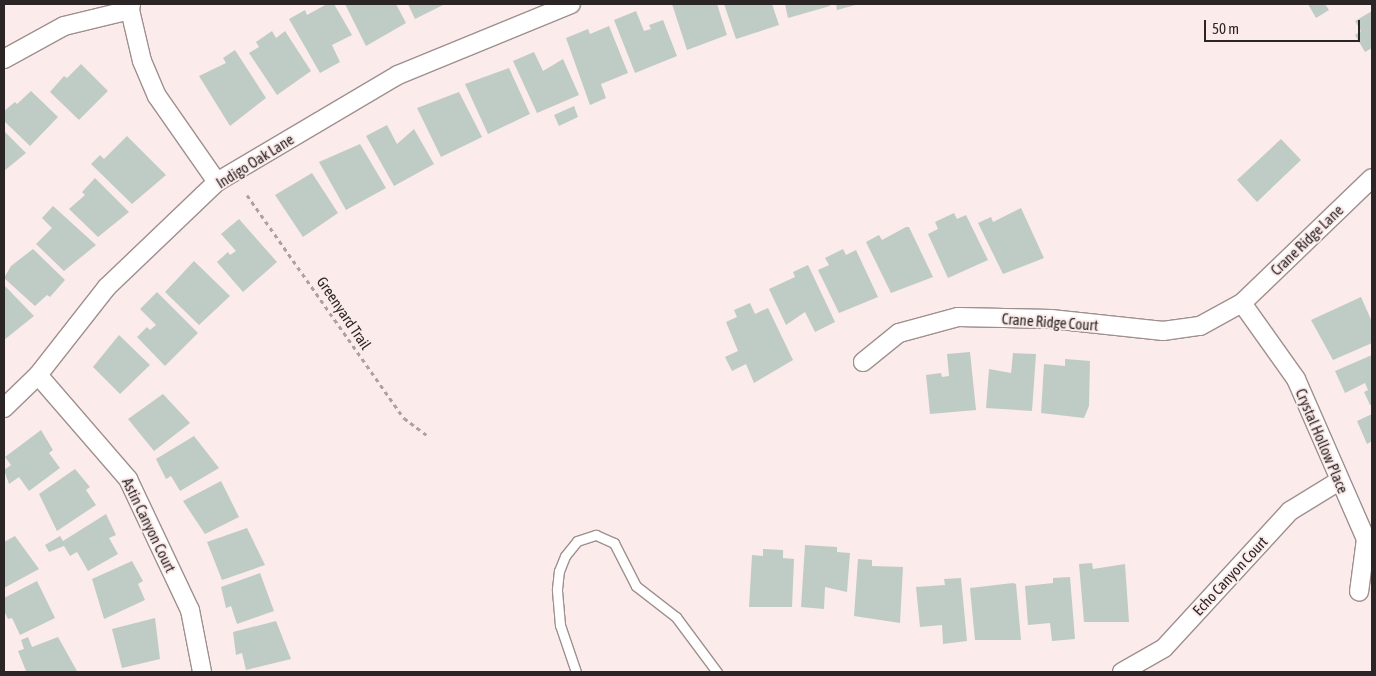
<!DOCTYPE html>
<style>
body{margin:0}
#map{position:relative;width:1376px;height:676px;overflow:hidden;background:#fbebea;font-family:"Asap Condensed",sans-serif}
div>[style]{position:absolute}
.building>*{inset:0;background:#beccc5}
.path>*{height:3px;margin-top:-1.5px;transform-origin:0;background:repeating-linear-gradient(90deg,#ada1a0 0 4px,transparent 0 8px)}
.roads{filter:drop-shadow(1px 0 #9f908f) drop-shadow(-1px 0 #9f908f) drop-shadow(0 1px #9f908f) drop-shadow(0 -1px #9f908f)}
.service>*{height:9px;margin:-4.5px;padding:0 4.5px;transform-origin:4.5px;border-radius:4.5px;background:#fff}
.minor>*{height:18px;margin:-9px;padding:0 9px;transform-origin:9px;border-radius:9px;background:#fff}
span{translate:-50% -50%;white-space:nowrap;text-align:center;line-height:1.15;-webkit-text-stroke:4px #fbebea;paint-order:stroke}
.street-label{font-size:15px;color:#2b2525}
.frame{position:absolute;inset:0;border:5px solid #2b2525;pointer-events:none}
.scale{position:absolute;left:1204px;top:20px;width:156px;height:22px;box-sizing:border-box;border:2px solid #2b2525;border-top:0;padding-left:6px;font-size:15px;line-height:18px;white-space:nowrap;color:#2b2525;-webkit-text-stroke:4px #fbebea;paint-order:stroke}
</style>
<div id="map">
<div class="building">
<div style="clip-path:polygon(327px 4px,334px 4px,352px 35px,332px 45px,340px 62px,320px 73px,289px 19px,305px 10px,307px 15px)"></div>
<div style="clip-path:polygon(345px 4px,396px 4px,406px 23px,366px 46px)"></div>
<div style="clip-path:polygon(408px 4px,445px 4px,415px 19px)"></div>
<div style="clip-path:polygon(672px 4px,717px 4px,727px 35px,687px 50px)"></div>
<div style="clip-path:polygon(724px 4px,772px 4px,779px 25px,736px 39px)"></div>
<div style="clip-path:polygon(785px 4px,829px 4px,830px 6px,788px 18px)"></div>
<div style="clip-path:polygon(836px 4px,859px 4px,837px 10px)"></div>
<div style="clip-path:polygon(1308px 4px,1325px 4px,1329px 10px,1316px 18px)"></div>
<div style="clip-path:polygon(636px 11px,644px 31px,651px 29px,649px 25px,663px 20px,677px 56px,635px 73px,614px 20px)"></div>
<div style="clip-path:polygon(1372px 11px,1372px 48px,1365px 52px,1355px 35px,1361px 31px,1355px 21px)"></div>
<div style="clip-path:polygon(609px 26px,628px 73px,601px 84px,606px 98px,590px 105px,566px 38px,588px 29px,590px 34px)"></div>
<div style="clip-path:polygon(272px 31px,276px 38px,285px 31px,311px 71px,277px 95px,249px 53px,259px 47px,256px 42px)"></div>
<div style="clip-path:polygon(235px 50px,266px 98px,230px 126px,199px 76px,226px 63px,223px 58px)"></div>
<div style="clip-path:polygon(534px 52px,543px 71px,563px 59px,579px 95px,537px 113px,513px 61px)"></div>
<div style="clip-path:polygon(81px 64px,108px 91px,79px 120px,50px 92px,64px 76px,67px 78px)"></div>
<div style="clip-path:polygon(509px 68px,530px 114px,488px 134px,465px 84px)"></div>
<div style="clip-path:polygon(31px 91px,58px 117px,30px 146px,4px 121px,4px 111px,15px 102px,17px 104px)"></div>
<div style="clip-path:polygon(459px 92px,482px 137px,441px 157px,417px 108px)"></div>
<div style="clip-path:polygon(574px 106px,578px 117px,559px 126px,554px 115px)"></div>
<div style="clip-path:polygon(387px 125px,397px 144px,414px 129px,434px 164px,394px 186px,366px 136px)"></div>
<div style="clip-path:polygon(4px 131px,26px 153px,4px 171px)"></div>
<div style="clip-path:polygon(127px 136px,166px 175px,132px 204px,91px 164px,100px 155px,104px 159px)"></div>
<div style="clip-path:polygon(1281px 139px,1301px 160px,1257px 202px,1237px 180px)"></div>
<div style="clip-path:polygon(360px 144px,386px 188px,346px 210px,319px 162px)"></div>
<div style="clip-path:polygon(312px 173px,338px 213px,303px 237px,275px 195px)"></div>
<div style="clip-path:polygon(95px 178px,129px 212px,98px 237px,69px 209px,85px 195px,82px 192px)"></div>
<div style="clip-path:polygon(53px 206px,96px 245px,64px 271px,36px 244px,52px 228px,42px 218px)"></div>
<div style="clip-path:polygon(1021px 208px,1044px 258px,1003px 274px,978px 223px,991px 217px,993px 222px)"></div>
<div style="clip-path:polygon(954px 213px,957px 219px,966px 215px,988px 260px,948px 278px,928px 234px,938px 229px,935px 222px)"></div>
<div style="clip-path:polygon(239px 219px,277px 262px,243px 292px,217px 262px,228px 252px,230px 255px,236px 251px,221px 234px)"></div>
<div style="clip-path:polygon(906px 227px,909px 227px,933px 277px,891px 293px,866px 242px,879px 235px,882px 240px)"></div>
<div style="clip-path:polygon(33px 249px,65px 280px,50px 297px,47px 295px,35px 306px,4px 278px,11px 266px)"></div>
<div style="clip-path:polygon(843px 249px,846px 255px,856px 250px,878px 297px,839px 313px,818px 270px,829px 265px,825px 258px)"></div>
<div style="clip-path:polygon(194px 261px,230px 296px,199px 325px,165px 292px)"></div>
<div style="clip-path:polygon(808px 265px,835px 322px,815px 332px,805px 312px,786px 325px,769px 289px,795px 277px,793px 272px)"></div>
<div style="clip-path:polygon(4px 285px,34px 316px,4px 340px)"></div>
<div style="clip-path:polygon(157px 292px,198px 333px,165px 366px,137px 337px,147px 327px,150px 330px,156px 325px,140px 309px)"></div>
<div style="clip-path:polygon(1361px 297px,1372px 322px,1372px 343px,1333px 360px,1311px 320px)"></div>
<div style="clip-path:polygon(750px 303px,755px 314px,768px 308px,793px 360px,754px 383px,746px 364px,732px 371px,725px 357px,738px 351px,726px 322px,737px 317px,734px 310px)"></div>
<div style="clip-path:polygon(119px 335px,150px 365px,120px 394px,93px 367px)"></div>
<div style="clip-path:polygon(970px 352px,976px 410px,930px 414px,926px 375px,941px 373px,942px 377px,949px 376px,947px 354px)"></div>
<div style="clip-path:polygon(1013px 353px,1036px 354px,1032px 411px,986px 408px,989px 369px,1011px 373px)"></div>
<div style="clip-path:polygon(1372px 355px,1372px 405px,1370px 405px,1364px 392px,1368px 390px,1365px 383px,1345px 393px,1335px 371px)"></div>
<div style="clip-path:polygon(1065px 359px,1090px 361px,1089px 406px,1084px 418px,1041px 413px,1044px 364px,1065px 366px)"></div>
<div style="clip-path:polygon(163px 394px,190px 423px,154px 451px,128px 419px)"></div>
<div style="clip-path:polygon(1372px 414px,1372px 441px,1367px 444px,1357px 421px)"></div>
<div style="clip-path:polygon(41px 430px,53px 450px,49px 453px,60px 468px,29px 491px,19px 477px,9px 484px,4px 470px,11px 465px,5px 457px)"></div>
<div style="clip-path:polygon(194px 436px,219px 468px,180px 491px,171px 476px,166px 479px,156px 459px)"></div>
<div style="clip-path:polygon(75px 469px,90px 487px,86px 490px,96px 505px,57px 531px,39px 494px)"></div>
<div style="clip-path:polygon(221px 481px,239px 517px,205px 534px,183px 501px)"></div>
<div style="clip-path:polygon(106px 514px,116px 535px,109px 538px,118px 554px,88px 571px,77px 552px,70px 556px,64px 546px,49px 552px,45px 545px,60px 536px,63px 541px)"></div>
<div style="clip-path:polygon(247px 528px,265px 565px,222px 580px,207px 542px)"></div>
<div style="clip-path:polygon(15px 536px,39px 569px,4px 588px,4px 542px)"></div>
<div style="clip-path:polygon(805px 545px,837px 547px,837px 552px,850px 553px,847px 592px,825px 587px,824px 609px,801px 607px)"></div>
<div style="clip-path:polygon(763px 549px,783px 550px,783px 558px,794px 559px,792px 607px,749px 607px,752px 555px,763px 556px)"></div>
<div style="clip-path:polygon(858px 559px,872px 560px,872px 566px,903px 567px,900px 623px,854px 616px)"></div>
<div style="clip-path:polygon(132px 561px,143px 581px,138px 584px,145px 600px,104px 619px,92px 579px)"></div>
<div style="clip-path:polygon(1092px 563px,1093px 569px,1125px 564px,1129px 622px,1084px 622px,1079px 564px)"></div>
<div style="clip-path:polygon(260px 573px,274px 611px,237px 624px,231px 606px,226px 608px,221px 587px)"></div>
<div style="clip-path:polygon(1070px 577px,1075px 639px,1052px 641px,1050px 623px,1028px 625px,1025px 586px,1053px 583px,1053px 578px)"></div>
<div style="clip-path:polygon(961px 578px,967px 641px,943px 644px,942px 625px,920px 627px,916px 587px,945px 585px,944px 579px)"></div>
<div style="clip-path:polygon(37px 581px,55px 618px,20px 635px,12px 618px,8px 619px,4px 611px,4px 598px)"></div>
<div style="clip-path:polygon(1013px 583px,1016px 584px,1021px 640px,975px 640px,970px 588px)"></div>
<div style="clip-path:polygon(155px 618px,160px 659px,122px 668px,112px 629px)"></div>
<div style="clip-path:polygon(276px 621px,291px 659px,246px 670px,242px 653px,236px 655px,233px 632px)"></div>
<div style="clip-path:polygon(28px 637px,32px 647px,58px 637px,77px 671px,26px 671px,18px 651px,24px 649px,21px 640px)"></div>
</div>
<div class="path">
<div style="left:247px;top:195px;width:273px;rotate:54.9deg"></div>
<div style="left:404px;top:418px;width:31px;rotate:37deg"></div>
</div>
<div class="roads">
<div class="service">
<div style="left:576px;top:672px;width:50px;rotate:-108.8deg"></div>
<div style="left:560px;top:625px;width:36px;rotate:-95deg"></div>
<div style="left:557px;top:589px;width:18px;rotate:-84deg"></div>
<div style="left:559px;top:571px;width:16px;rotate:-68deg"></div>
<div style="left:565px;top:556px;width:19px;rotate:-51deg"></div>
<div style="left:577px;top:541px;width:20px;rotate:-18deg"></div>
<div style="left:596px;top:535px;width:20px;rotate:24deg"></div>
<div style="left:614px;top:543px;width:48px;rotate:62.9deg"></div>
<div style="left:636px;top:586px;width:51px;rotate:37.8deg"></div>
<div style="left:676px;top:617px;width:69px;rotate:53.3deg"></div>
</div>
<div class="minor">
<div style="left:131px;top:4px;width:6px;rotate:99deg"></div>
<div style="left:130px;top:10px;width:52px;rotate:76.8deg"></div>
<div style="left:142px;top:61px;width:38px;rotate:67deg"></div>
<div style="left:157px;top:96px;width:105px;rotate:55.1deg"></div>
<div style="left:4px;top:59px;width:68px;rotate:-28.8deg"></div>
<div style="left:64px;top:26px;width:68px;rotate:-13.6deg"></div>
<div style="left:1242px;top:303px;width:93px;rotate:54.6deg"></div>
<div style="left:1296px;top:379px;width:175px;rotate:66.4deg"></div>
<div style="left:1366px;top:539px;width:53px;rotate:97.5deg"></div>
<div style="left:863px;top:362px;width:46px;rotate:-38.9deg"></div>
<div style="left:899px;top:333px;width:61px;rotate:-15.2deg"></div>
<div style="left:958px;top:317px;width:93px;rotate:1.2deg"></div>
<div style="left:1051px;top:319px;width:113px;rotate:6.1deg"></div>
<div style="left:1163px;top:331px;width:37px;rotate:-8deg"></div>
<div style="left:1200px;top:326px;width:48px;rotate:-28.7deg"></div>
<div style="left:1242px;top:303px;width:180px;rotate:-43.9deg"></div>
<div style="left:38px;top:375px;width:138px;rotate:49.1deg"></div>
<div style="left:128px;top:479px;width:145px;rotate:64.7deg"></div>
<div style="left:190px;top:610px;width:63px;rotate:79deg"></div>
<div style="left:4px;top:408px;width:47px;rotate:-44.1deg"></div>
<div style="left:38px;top:375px;width:112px;rotate:-51.9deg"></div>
<div style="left:107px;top:287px;width:152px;rotate:-43.7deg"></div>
<div style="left:217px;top:182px;width:210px;rotate:-30.6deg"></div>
<div style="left:398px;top:75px;width:187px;rotate:-22.3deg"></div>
<div style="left:1122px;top:672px;width:48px;rotate:-29.7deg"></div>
<div style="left:1164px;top:648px;width:186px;rotate:-47.4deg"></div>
<div style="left:1290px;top:511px;width:57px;rotate:-31.5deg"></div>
</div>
</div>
<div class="street-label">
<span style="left:255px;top:161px;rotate:-32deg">Indigo Oak Lane</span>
<span style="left:1307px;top:240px;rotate:-44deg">Crane Ridge Lane</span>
<span style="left:344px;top:313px;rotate:56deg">Greenyard Trail</span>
<span style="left:1050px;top:322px;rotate:4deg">Crane Ridge Court</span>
<span style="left:1322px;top:441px;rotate:67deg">Crystal Hollow Place</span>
<span style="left:149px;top:525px;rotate:64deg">Astin Canyon Court</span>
<span style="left:1230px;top:576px;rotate:-47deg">Echo Canyon Court</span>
</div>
<div class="frame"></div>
<div class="scale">50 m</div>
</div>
